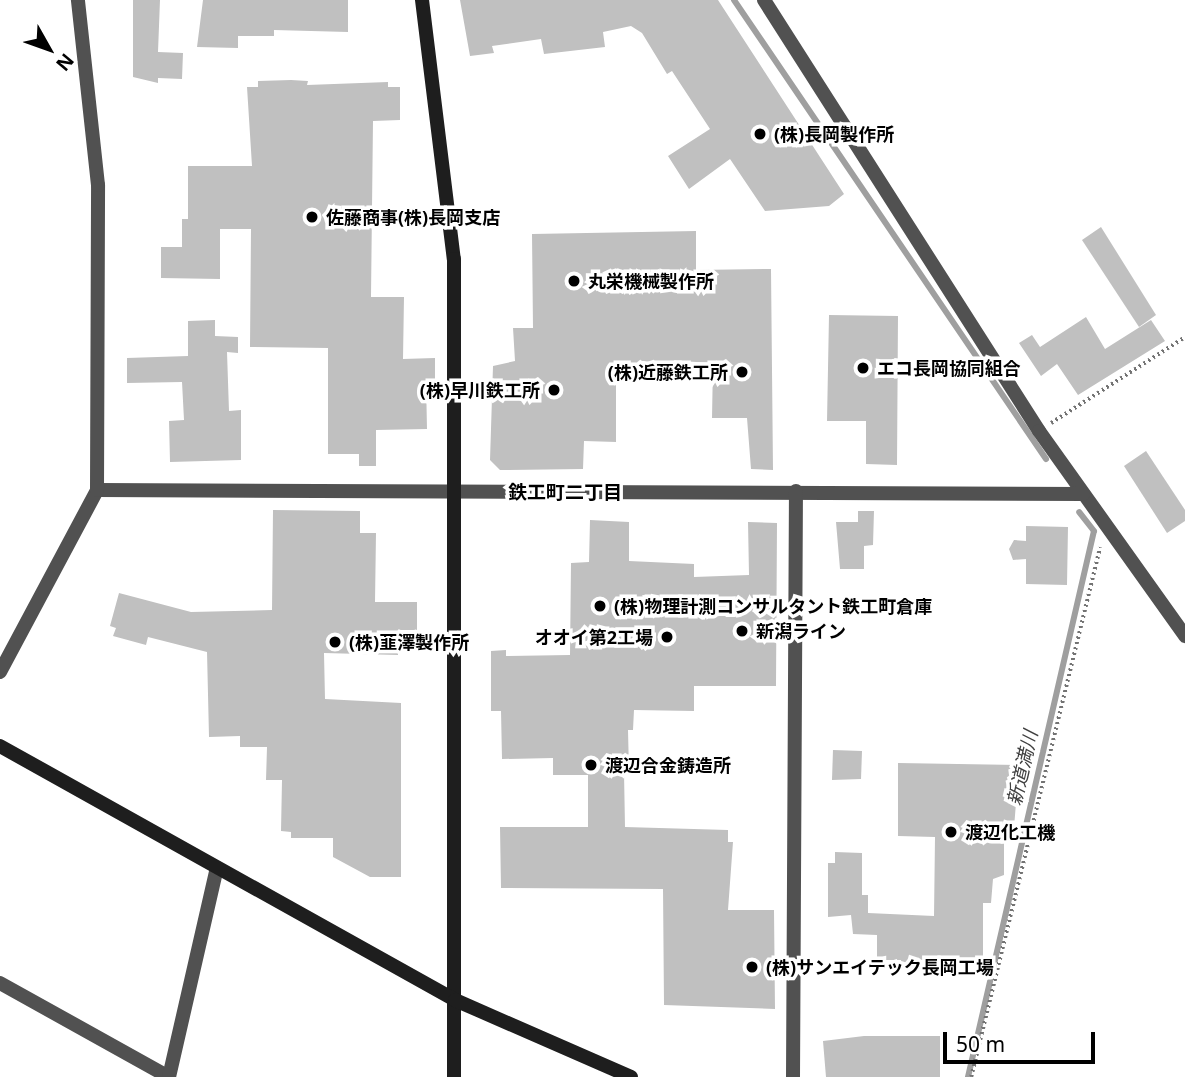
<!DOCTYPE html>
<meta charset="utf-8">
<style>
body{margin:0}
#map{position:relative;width:1185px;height:1077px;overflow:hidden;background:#fff;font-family:"Noto Sans","Noto Sans JP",sans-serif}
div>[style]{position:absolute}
.stream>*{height:6px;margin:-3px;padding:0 3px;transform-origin:3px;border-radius:3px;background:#9f9f9f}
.building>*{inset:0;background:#c0c0c0}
.path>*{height:3.5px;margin-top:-1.75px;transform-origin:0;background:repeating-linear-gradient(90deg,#737373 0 2px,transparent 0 5.5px)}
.street>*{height:14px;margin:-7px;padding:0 7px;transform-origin:7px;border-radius:7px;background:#515151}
.secondary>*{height:14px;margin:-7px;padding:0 7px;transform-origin:7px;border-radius:7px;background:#1e1e1e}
.dots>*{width:19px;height:19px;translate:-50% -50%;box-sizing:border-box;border:4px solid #fff;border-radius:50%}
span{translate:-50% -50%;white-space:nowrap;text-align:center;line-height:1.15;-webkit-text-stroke:7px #fff;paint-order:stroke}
.poi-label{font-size:18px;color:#000;font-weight:700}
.left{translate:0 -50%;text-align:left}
.right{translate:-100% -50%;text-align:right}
.neighbourhood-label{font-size:19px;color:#000;font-weight:700}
.water-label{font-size:19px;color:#404040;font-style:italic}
.north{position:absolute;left:14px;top:14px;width:70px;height:70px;-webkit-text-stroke:5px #fff;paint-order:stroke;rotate:130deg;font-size:19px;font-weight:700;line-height:28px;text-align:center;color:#000}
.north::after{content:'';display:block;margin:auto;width:24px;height:32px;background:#000;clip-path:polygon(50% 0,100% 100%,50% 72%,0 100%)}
.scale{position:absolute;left:943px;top:1032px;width:152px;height:32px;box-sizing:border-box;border:4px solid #000;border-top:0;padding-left:9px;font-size:21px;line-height:24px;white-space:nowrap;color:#000;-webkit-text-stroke:5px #fff;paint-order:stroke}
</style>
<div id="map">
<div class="stream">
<div style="left:734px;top:0;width:555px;rotate:55.79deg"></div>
<div style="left:968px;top:1077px;width:560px;rotate:-77.01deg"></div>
<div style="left:1094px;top:531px;width:24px;rotate:-128deg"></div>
</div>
<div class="building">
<div style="clip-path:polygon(133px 0,160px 0,158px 52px,183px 53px,182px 79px,158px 78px,158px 83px,133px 77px)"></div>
<div style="clip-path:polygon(203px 0,348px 0,348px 32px,274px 30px,274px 36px,238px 36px,238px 48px,197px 47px)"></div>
<div style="clip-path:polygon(460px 0,718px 0,844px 194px,829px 206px,765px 211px,730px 159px,689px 189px,668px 156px,710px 129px,672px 71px,667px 74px,642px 33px,631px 26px,603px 32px,605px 47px,544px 54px,541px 39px,492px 46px,494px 53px,470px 56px)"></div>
<div style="clip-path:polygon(291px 80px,308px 81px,307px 85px,388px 82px,388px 87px,400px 87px,400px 120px,373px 121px,371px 297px,404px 297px,403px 359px,435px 358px,435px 380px,426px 380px,427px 429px,376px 430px,376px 466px,359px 466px,359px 454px,328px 454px,328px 348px,250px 347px,251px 229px,220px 229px,220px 279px,161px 278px,161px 247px,182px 247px,182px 219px,188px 219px,188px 166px,252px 166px,247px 87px,258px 87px,258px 81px)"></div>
<div style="clip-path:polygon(1101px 227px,1156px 315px,1139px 327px,1082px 240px)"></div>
<div style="clip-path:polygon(696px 231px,696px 270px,771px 269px,773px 470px,751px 469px,747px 418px,712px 418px,713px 363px,680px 361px,679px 375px,616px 375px,616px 442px,584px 441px,583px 469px,500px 470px,490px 460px,493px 366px,515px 361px,513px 328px,533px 328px,532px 234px)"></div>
<div style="clip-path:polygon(829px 315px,898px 316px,897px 465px,866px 464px,866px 421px,827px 421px)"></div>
<div style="clip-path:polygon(1086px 317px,1105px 349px,1151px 320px,1165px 341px,1078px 395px,1057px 364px,1041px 376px,1019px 343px,1032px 335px,1040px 347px)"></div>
<div style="clip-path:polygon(215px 320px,215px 336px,238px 337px,238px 353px,227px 352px,229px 411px,241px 410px,241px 460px,170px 462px,169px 421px,184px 420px,182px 382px,127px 383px,127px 358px,188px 356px,188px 321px)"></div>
<div style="clip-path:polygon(1146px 451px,1185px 510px,1185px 521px,1167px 533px,1124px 466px)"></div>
<div style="clip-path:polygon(273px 510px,360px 511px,360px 533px,376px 533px,375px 602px,417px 602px,417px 630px,399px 630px,398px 655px,324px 653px,325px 699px,401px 703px,401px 877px,370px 877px,333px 857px,333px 838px,291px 838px,291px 832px,281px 831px,282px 780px,266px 780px,267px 747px,240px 747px,240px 736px,209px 737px,207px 652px,148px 637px,146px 645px,113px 636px,116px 628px,110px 626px,119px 593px,191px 612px,272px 610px)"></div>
<div style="clip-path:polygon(858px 511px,874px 511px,873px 545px,864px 546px,864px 569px,840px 569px,836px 522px,858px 522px)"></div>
<div style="clip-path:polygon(590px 520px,629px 522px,629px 561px,694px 564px,694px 577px,749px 575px,748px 522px,777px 523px,776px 686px,694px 686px,694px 711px,634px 710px,633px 730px,628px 730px,629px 771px,624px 772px,625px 827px,728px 830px,728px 842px,733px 842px,728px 910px,774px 910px,775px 1009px,664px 1005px,663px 889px,501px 888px,500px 827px,588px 827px,588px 775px,553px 775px,553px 758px,502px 759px,501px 711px,491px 711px,491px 651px,506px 650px,506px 656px,570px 655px,571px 563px,589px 562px)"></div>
<div style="clip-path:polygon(1026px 526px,1068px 527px,1067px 585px,1026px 584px,1026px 559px,1013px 560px,1009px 549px,1014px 540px,1026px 541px)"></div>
<div style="clip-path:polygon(833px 750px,862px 751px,861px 779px,832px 780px)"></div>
<div style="clip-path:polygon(898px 763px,1019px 765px,1014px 828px,1004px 828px,1004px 875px,993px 879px,991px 903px,983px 903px,983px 960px,921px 960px,920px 968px,901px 969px,901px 960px,877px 960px,877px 935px,853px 934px,851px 915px,828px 917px,828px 863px,835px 863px,835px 852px,862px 853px,862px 895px,868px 895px,868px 913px,934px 916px,935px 837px,898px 836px)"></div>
<div style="clip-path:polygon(864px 1036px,940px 1036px,940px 1077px,826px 1077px,823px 1041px)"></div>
</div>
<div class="path">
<div style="left:1051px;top:423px;width:159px;rotate:-32.7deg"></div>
<div style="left:971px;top:1077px;width:545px;rotate:-76.32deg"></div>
</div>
<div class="street">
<div style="left:764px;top:0;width:511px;rotate:57.46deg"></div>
<div style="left:1039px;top:431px;width:252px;rotate:54.5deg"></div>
<div style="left:97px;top:490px;width:986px;rotate:0.23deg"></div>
<div style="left:0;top:672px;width:206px;rotate:-61.9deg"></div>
<div style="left:97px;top:490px;width:305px;rotate:-89.8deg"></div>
<div style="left:98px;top:185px;width:186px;rotate:-96.2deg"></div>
<div style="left:0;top:983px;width:193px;rotate:29.1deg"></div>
<div style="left:169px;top:1077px;width:214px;rotate:-77.1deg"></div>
<div style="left:793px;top:1077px;width:586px;rotate:-89.71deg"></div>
</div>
<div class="secondary">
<div style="left:422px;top:0;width:261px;rotate:83deg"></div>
<div style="left:454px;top:259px;width:818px;rotate:90deg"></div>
<div style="left:0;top:746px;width:521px;rotate:29.17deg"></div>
<div style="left:455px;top:1000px;width:192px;rotate:23.6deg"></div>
</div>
<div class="dots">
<div style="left:760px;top:134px;background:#000"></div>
<div style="left:312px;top:217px;background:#000"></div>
<div style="left:574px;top:281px;background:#000"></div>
<div style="left:863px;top:368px;background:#000"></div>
<div style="left:742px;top:372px;background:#000"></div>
<div style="left:554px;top:390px;background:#000"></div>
<div style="left:600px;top:606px;background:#000"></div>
<div style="left:742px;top:631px;background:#000"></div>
<div style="left:667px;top:637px;background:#000"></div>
<div style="left:335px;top:642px;background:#000"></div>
<div style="left:591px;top:765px;background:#000"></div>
<div style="left:951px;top:832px;background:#000"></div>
<div style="left:752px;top:967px;background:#000"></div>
</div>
<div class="poi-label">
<span class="left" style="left:774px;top:134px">(株)長岡製作所</span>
<span class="left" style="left:326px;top:217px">佐藤商事(株)長岡支店</span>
<span class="left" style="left:588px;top:281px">丸栄機械製作所</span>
<span class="left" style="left:877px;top:368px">エコ長岡協同組合</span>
<span class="right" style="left:728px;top:372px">(株)近藤鉄工所</span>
<span class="right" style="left:540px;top:390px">(株)早川鉄工所</span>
<span class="left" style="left:614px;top:606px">(株)物理計測コンサルタント鉄工町倉庫</span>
<span class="left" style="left:756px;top:631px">新潟ライン</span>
<span class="right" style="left:653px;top:637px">オオイ第2工場</span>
<span class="left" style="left:349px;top:642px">(株)韮澤製作所</span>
<span class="left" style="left:605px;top:765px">渡辺合金鋳造所</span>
<span class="left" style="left:965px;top:832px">渡辺化工機</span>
<span class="left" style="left:766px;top:967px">(株)サンエイテック長岡工場</span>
</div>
<div class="neighbourhood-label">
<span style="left:565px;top:493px">鉄工町二丁目</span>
</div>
<div class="water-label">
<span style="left:1023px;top:768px;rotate:-77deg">新道満川</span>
</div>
<div class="north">N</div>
<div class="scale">50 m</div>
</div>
